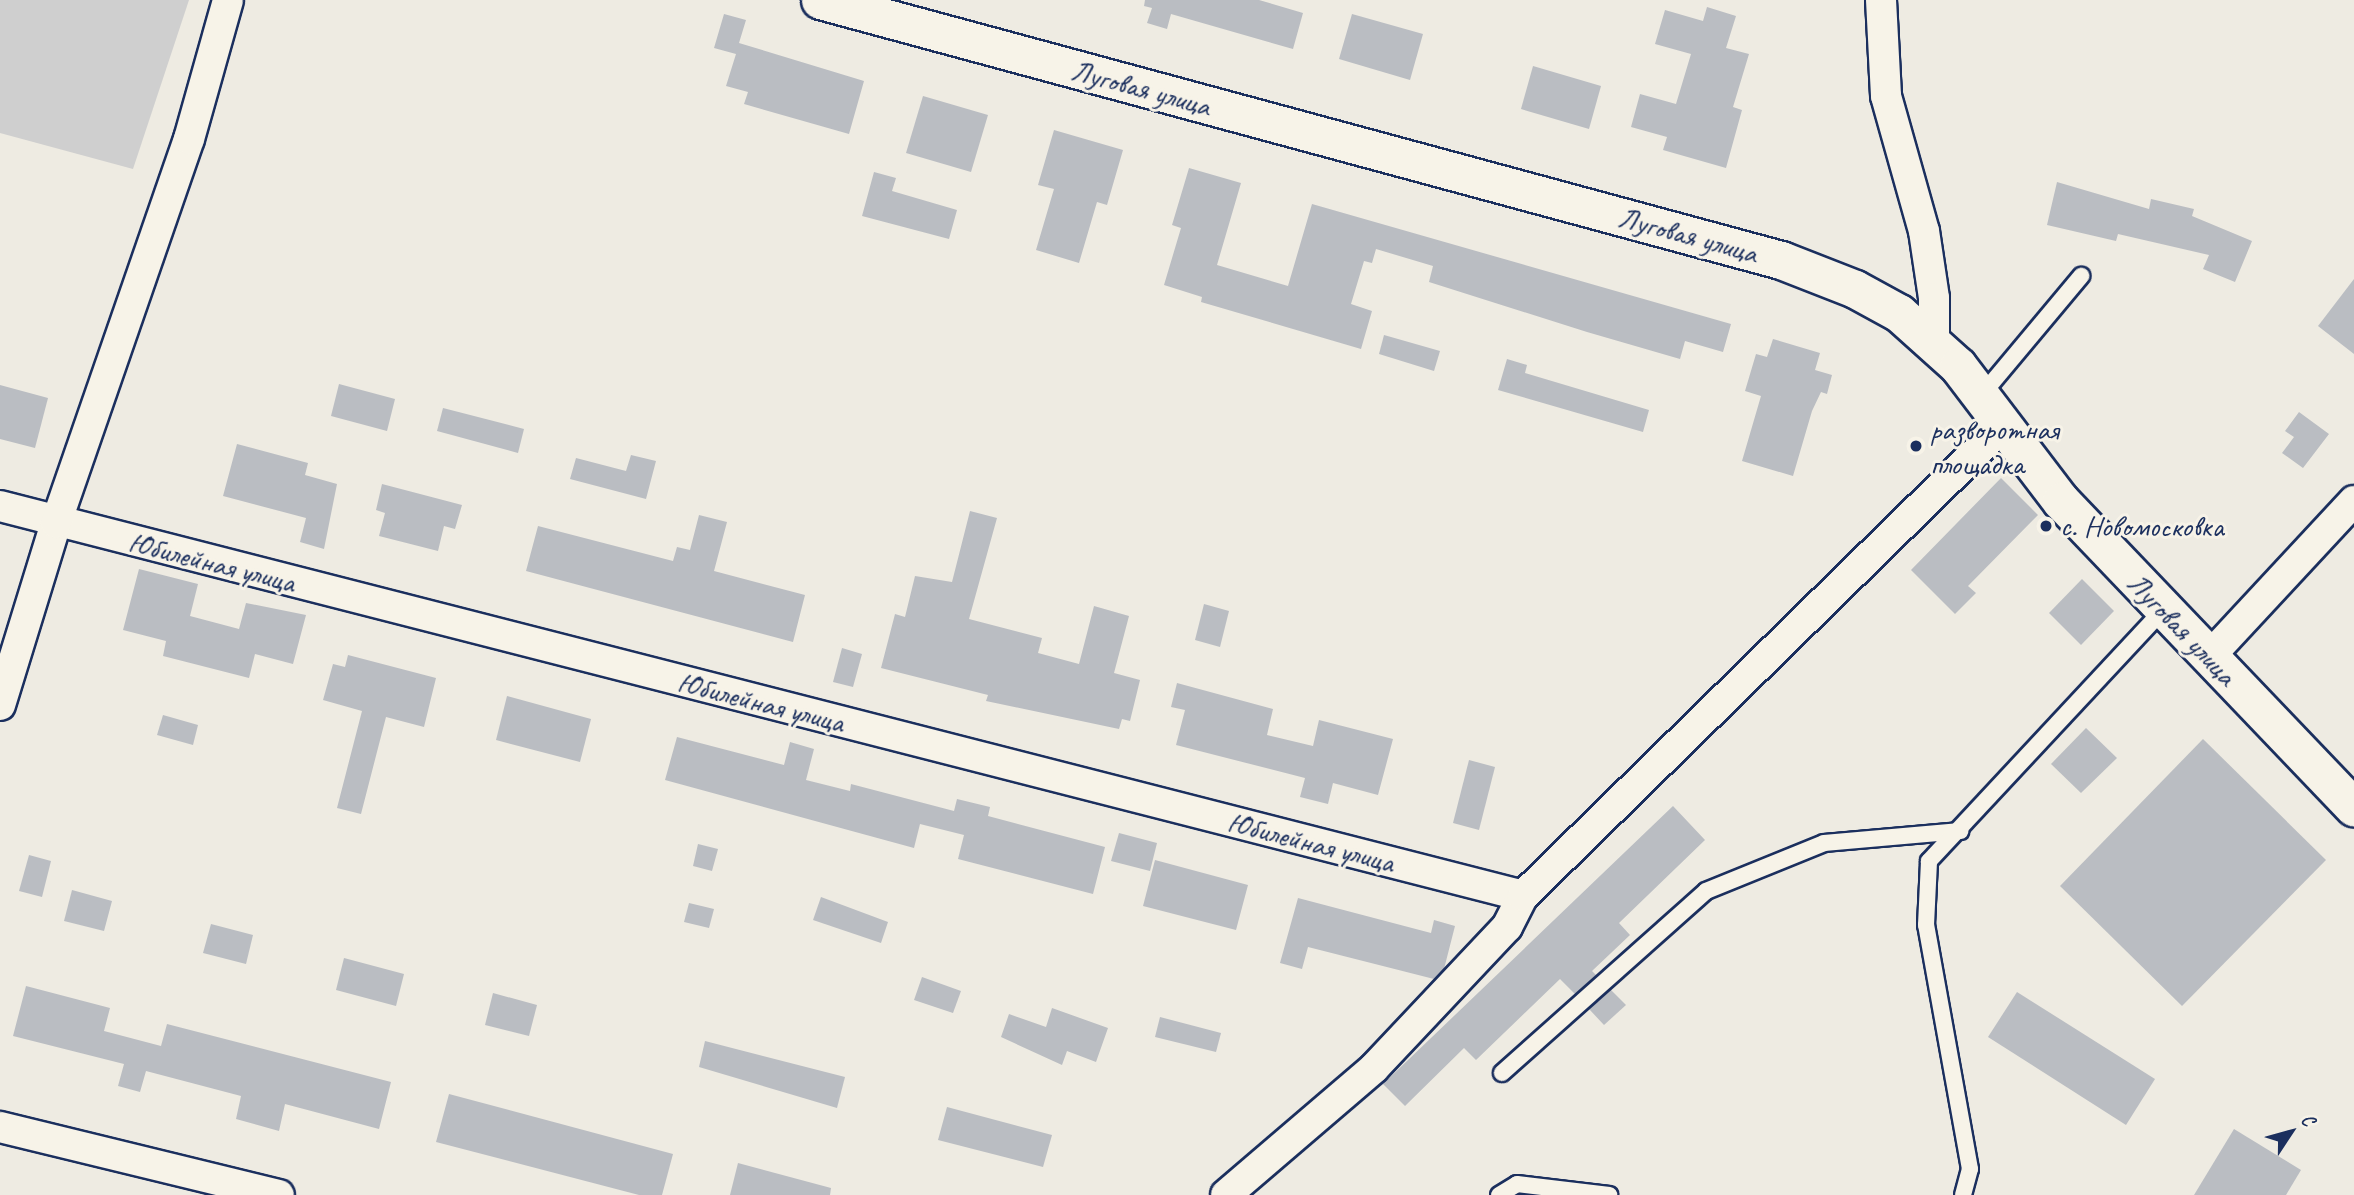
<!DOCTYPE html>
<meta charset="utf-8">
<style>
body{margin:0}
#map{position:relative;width:2354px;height:1195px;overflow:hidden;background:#eeebe2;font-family:Caveat,sans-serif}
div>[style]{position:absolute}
.green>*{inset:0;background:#cfcfcf}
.building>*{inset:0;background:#babdc2}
.roads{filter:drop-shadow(2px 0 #1b2f5e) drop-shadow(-2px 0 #1b2f5e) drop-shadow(0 2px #1b2f5e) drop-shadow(0 -2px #1b2f5e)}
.service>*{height:16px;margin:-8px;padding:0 8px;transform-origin:8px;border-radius:8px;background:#f7f3e8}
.minor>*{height:30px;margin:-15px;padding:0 15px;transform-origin:15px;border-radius:15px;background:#f7f3e8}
.tertiary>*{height:37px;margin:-18.5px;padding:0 18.5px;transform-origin:18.5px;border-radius:18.5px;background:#f7f3e8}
.dots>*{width:19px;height:19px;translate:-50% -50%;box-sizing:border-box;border:4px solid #f7f3e8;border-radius:50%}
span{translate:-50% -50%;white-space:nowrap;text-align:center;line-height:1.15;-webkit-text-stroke:6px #f7f3e8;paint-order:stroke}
.street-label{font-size:30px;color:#1b2f5e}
.poi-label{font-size:30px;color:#1b2f5e}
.left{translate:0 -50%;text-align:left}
.north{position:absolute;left:2256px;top:1097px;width:70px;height:70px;-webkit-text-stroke:5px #f7f3e8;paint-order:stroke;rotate:54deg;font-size:19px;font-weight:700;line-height:28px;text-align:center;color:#1b2f5e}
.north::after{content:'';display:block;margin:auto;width:24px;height:32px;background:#1b2f5e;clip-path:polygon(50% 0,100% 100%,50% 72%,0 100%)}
</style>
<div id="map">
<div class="green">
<div style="clip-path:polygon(0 0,189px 0,133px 169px,0 133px)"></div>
</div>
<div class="building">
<div style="clip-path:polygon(1145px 0,1259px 0,1303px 13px,1293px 49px,1171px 14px,1167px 29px,1147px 23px,1152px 8px,1144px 6px)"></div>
<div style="clip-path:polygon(1707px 7px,1736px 16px,1726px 48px,1749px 54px,1733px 107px,1742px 110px,1726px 168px,1663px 150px,1667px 137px,1631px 127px,1640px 94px,1676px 104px,1691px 54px,1655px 44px,1665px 10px,1703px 21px)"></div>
<div style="clip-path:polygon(724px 14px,746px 20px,739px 43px,864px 81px,849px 134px,744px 104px,748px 92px,726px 86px,736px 54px,714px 48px)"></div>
<div style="clip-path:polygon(1352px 14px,1423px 34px,1410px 80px,1339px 59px)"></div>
<div style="clip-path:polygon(1533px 66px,1601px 86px,1589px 129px,1521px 109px)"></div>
<div style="clip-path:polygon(923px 96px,988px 115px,971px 172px,906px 153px)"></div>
<div style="clip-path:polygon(1054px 130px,1123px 150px,1107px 205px,1097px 202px,1079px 263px,1036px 250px,1054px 189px,1038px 185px)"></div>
<div style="clip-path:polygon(1189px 168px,1241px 183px,1217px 265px,1288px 286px,1312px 204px,1731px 324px,1723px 352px,1685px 341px,1680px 359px,1587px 332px,1429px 282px,1433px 266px,1376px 249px,1372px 263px,1364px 261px,1351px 304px,1372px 311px,1361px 349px,1201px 302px,1202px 297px,1164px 285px,1181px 228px,1172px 225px)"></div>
<div style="clip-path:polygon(874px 172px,896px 178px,892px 191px,957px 210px,949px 239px,862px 216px)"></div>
<div style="clip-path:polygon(2057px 182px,2149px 209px,2151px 199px,2194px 209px,2192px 216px,2252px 241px,2235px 282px,2203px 269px,2209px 255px,2118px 234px,2116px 241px,2047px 225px)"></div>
<div style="clip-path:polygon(2354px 279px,2354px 354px,2318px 326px)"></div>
<div style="clip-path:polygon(1384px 335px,1440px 351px,1434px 371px,1379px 354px)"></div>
<div style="clip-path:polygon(1773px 339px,1820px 353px,1815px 370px,1832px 375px,1827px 394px,1821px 392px,1812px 411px,1793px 476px,1742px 461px,1761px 396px,1745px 391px,1756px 354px,1767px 357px)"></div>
<div style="clip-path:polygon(1507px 359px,1527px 365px,1525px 373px,1649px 410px,1643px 432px,1498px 390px)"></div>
<div style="clip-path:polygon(339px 384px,395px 399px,387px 431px,331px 416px)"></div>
<div style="clip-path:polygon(0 385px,48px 398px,35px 448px,0 439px)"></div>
<div style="clip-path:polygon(443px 408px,524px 429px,518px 453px,437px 431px)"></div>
<div style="clip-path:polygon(2299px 412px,2329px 434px,2303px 468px,2282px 453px,2294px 437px,2285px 431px)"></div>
<div style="clip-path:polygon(237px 444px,308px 463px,305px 475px,337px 484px,324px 549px,300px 542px,306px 518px,223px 496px)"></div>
<div style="clip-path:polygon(631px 455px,656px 461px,646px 499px,570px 479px,576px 458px,626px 471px)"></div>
<div style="clip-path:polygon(2001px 478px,2038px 515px,1968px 586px,1976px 593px,1955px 614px,1911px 570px)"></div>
<div style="clip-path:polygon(382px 484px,462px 505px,455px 529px,444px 526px,438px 551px,379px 536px,385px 513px,376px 510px)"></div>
<div style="clip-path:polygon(970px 511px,997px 518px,969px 619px,1042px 638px,1038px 653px,1079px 664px,1094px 606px,1129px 616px,1114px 673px,1140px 680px,1130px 721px,1122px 719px,1119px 729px,986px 701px,988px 695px,881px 668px,895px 614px,905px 617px,915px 576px,952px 582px)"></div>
<div style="clip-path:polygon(699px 515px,727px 522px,714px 571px,805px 595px,793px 642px,526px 571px,538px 526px,673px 561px,677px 547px,690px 550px)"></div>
<div style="clip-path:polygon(139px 569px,198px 584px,190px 616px,239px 629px,246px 603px,306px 615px,293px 664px,255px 654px,249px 678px,163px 656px,166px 641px,123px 630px)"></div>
<div style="clip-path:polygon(2082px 579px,2114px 611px,2081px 645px,2049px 613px)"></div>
<div style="clip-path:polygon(1204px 604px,1229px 611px,1220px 647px,1195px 640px)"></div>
<div style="clip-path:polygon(842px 648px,862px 654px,853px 687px,833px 682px)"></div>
<div style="clip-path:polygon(348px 655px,436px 678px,424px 727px,386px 717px,361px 814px,337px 808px,362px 711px,323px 700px,333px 664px,345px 667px)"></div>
<div style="clip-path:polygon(1177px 683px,1273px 709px,1267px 735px,1313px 746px,1319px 720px,1393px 739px,1378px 795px,1333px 783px,1328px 804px,1300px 797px,1305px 778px,1176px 745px,1185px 710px,1171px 707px)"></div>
<div style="clip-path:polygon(507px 696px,591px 719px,580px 762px,496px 740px)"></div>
<div style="clip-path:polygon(163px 715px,198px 725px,193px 745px,157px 735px)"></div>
<div style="clip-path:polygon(2086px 728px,2117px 758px,2081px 793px,2051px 764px)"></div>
<div style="clip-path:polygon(677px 737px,784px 765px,790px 742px,814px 749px,806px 780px,850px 791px,851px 784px,954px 811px,957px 799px,990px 807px,988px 816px,1105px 847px,1093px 894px,958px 859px,964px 835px,920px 824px,914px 848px,665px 780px)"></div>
<div style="clip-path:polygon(2203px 739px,2326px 860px,2182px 1006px,2060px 886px)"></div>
<div style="clip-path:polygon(1469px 760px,1495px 767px,1479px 830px,1453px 823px)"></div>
<div style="clip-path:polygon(1673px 806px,1705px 840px,1619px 923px,1630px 935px,1592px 971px,1596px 975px,1575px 994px,1560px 979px,1476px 1060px,1464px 1048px,1405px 1106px,1383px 1084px)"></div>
<div style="clip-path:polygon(1119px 833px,1157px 843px,1150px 871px,1111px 861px)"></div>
<div style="clip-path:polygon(698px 844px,718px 849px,712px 871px,693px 866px)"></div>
<div style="clip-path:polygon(29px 855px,51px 861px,42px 897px,19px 891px)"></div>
<div style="clip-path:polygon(1155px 860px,1248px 885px,1236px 930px,1143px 906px)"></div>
<div style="clip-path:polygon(72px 890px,112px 901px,104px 931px,64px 921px)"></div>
<div style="clip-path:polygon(821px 897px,888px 922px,881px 943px,813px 920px)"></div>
<div style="clip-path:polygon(1298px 898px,1431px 933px,1434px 920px,1455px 926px,1444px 969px,1434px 979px,1308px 947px,1302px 969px,1280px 963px)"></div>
<div style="clip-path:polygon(689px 903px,714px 909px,709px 928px,684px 922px)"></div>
<div style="clip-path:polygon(211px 924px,253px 935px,246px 964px,203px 953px)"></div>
<div style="clip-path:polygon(344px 958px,404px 974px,396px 1006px,336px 990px)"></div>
<div style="clip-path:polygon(922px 977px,961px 991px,953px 1013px,914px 1000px)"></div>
<div style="clip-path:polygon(26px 986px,110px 1008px,104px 1031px,161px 1046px,167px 1024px,391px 1082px,379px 1129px,285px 1104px,279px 1131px,236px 1119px,241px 1096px,146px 1071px,140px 1092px,118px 1086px,124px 1064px,13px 1036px)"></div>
<div style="clip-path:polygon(1611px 990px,1626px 1005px,1604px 1025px,1589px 1009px)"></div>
<div style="clip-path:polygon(2017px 992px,2155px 1079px,2126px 1125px,1988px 1037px)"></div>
<div style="clip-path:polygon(493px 993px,537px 1005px,529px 1036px,485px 1025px)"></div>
<div style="clip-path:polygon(1052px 1008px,1108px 1028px,1096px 1062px,1067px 1051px,1062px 1065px,1001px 1037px,1009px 1014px,1046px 1027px)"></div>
<div style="clip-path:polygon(1160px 1017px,1221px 1033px,1216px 1052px,1155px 1037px)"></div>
<div style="clip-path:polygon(705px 1041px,845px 1077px,837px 1108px,699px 1067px)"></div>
<div style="clip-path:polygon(449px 1094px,673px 1154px,662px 1195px,639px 1195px,436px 1142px)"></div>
<div style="clip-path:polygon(947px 1107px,1052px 1135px,1043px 1167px,938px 1140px)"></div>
<div style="clip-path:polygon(2234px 1129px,2301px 1170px,2286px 1195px,2194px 1195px)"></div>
<div style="clip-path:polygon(738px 1163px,831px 1188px,830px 1195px,730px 1195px)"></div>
</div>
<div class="roads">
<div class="service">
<div style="left:1980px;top:397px;width:158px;rotate:-50.1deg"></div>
<div style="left:1502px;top:1073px;width:273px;rotate:-41.7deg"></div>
<div style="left:1706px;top:891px;width:127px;rotate:-22.1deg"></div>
<div style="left:1824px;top:843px;width:137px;rotate:-5deg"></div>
<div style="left:1499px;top:1195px;width:21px;rotate:-31deg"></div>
<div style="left:1517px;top:1184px;width:93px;rotate:6.8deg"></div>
<div style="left:1963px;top:1195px;width:27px;rotate:-75deg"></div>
<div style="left:1970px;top:1169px;width:248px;rotate:-100.2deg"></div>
<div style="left:1926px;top:925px;width:64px;rotate:-87.3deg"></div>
<div style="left:1929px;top:861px;width:343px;rotate:-47deg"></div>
</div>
<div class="minor">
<div style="left:1881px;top:0;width:96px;rotate:87deg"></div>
<div style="left:1886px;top:96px;width:140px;rotate:74.3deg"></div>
<div style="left:1924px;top:231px;width:68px;rotate:81.5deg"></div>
<div style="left:1934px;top:298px;width:44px;rotate:90deg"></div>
<div style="left:0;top:506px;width:1572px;rotate:14.36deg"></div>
<div style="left:2209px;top:657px;width:213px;rotate:-47.1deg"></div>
<div style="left:0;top:705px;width:190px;rotate:-72.9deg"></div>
<div style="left:56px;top:523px;width:406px;rotate:-70.9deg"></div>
<div style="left:189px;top:139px;width:144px;rotate:-74.3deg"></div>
<div style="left:0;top:1127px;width:287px;rotate:13.7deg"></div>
<div style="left:1226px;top:1195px;width:195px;rotate:-40.6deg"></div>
<div style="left:1374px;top:1068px;width:194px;rotate:-46.7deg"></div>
<div style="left:1507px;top:927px;width:35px;rotate:-63deg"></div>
<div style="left:1523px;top:896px;width:672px;rotate:-44.4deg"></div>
</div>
<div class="tertiary">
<div style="left:820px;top:0;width:996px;rotate:15.14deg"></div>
<div style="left:1781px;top:260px;width:79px;rotate:21.4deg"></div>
<div style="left:1855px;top:289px;width:50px;rotate:28.6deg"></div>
<div style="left:1899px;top:313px;width:79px;rotate:41.9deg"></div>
<div style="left:1958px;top:366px;width:170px;rotate:52.7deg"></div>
<div style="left:2061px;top:501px;width:424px;rotate:46.3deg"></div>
</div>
</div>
<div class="dots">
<div style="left:1916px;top:446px;background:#1b2f5e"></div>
<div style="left:2046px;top:526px;background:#1b2f5e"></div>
</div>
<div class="street-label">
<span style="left:1141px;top:88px;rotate:15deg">Луговая улица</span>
<span style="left:1688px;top:235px;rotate:15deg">Луговая улица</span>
<span style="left:212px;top:562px;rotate:14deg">Юбилейная улица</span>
<span style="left:2182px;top:629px;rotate:46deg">Луговая улица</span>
<span style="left:761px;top:702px;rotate:14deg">Юбилейная улица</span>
<span style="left:1311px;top:842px;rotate:14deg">Юбилейная улица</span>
</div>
<div class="poi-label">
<span class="left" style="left:1930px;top:446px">разворотная<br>площадка</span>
<span class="left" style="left:2060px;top:526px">с. Новомосковка</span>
</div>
<div class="north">С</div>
</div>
